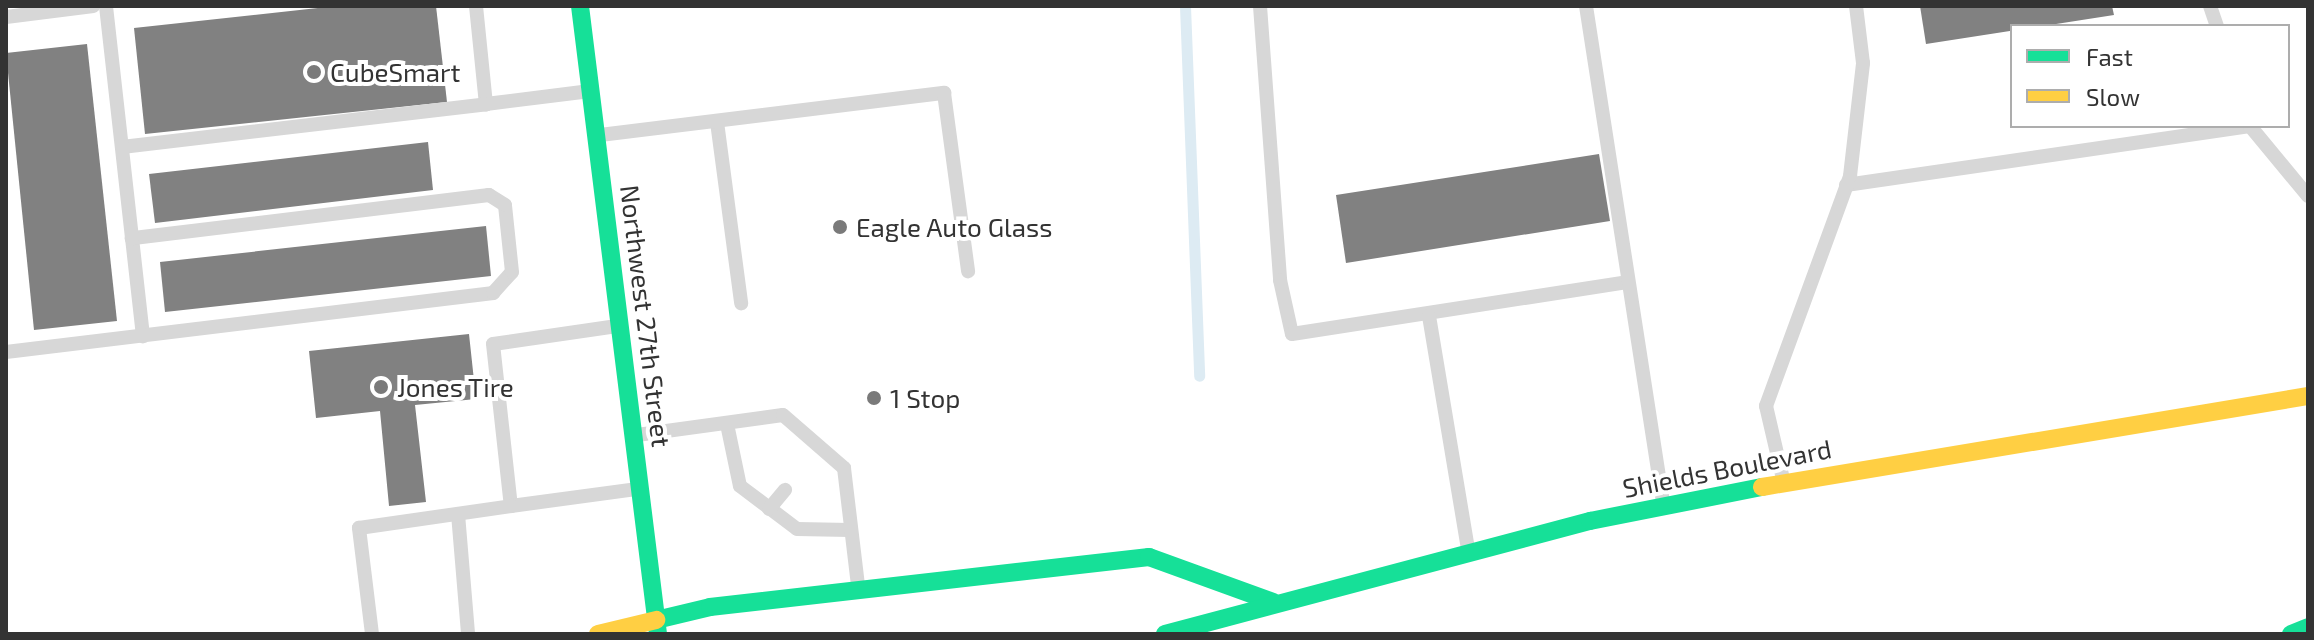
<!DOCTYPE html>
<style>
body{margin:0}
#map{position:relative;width:2314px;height:640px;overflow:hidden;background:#fff;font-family:"Exo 2",sans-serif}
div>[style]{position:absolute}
.stream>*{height:11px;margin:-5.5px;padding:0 5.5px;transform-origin:5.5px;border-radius:5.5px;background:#ddebf3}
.building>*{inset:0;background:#818181}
.lane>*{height:14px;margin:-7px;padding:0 7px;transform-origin:7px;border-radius:7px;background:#d7d7d7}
.fast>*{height:18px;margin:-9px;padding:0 9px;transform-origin:9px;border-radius:9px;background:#16e098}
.slow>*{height:18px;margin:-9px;padding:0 9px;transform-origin:9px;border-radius:9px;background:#ffcf43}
.dots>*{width:22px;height:22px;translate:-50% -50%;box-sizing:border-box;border:4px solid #fff;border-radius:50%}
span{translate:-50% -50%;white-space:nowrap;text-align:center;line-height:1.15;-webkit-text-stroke:8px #fff;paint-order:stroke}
.poi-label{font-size:26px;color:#333}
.left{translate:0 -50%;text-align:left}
.street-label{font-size:26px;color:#333}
.frame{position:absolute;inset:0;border:8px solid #333;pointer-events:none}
.legend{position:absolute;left:2010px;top:24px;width:280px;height:104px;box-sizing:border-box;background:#fff;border:2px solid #adadad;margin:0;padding:10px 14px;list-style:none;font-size:24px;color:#333}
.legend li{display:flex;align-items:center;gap:16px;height:40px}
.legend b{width:40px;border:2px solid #adadad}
</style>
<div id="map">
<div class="stream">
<div style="left:1185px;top:6px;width:370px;rotate:87.8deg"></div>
</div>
<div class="building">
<div style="clip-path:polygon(336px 6px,436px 6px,447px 102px,145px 134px,134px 28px)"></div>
<div style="clip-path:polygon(1920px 6px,2112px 6px,2114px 15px,1926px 44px)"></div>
<div style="clip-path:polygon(87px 44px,117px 321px,34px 330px,6px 53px)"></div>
<div style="clip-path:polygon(428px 142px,433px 190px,155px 223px,149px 174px)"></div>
<div style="clip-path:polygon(1599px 154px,1610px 221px,1346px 263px,1336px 195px)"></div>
<div style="clip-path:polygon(486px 226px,491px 276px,165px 312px,160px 262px)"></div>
<div style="clip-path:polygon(469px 334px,476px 399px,415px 405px,426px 502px,389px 506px,380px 411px,316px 418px,309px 351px)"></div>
</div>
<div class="lane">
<div style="left:476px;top:6px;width:99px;rotate:84.2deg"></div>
<div style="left:486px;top:104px;width:105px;rotate:-7.1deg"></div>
<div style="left:1260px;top:6px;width:275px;rotate:85.8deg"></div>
<div style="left:1280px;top:280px;width:55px;rotate:77.5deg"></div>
<div style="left:1292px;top:334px;width:339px;rotate:-8.8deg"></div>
<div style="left:1586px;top:6px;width:502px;rotate:81.18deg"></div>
<div style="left:2210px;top:6px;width:21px;rotate:71deg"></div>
<div style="left:6px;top:17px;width:88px;rotate:-7.2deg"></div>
<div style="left:717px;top:122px;width:183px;rotate:82.4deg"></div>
<div style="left:600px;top:135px;width:347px;rotate:-7deg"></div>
<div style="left:944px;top:93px;width:180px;rotate:82.3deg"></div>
<div style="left:122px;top:147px;width:367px;rotate:-6.7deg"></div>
<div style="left:1846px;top:185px;width:408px;rotate:-8.3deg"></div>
<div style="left:2250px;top:126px;width:91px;rotate:50.4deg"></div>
<div style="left:132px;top:238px;width:99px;rotate:83.6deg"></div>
<div style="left:1429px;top:316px;width:237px;rotate:80.5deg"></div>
<div style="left:617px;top:326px;width:125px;rotate:171.7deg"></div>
<div style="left:493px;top:344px;width:163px;rotate:83.7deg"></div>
<div style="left:511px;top:506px;width:126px;rotate:-7.7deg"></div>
<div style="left:6px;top:352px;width:491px;rotate:-6.9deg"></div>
<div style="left:493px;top:293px;width:28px;rotate:-48deg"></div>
<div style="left:512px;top:272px;width:67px;rotate:-96deg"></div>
<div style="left:505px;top:205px;width:19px;rotate:-148deg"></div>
<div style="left:489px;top:195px;width:360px;rotate:173.1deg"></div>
<div style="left:132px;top:238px;width:233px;rotate:-96.4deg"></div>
<div style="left:727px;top:424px;width:63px;rotate:78.2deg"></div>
<div style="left:740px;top:486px;width:71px;rotate:37deg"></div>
<div style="left:797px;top:529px;width:53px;rotate:1.1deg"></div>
<div style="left:637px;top:435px;width:147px;rotate:-7.8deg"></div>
<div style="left:783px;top:415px;width:81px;rotate:41deg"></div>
<div style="left:844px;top:468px;width:119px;rotate:83.2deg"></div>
<div style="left:1783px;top:479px;width:75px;rotate:-103.1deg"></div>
<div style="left:1766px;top:406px;width:245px;rotate:-69.9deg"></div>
<div style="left:1850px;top:176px;width:114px;rotate:-83.4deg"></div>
<div style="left:1863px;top:63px;width:57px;rotate:-97deg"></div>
<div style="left:769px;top:509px;width:25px;rotate:-50deg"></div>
<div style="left:458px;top:514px;width:120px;rotate:85.2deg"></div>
<div style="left:372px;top:634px;width:107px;rotate:-97deg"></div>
<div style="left:359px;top:528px;width:154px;rotate:-8.2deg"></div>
</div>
<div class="fast">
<div style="left:580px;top:6px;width:633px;rotate:82.92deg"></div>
<div style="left:656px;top:620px;width:56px;rotate:-13.5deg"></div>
<div style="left:710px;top:607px;width:442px;rotate:-6.5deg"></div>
<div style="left:1149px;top:557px;width:132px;rotate:19.9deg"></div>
<div style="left:1165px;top:634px;width:440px;rotate:-14.9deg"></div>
<div style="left:1590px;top:521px;width:175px;rotate:-11.2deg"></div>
<div style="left:2291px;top:634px;width:18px;rotate:-22deg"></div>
</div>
<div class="slow">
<div style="left:1762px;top:487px;width:554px;rotate:-9.46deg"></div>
<div style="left:598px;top:634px;width:60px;rotate:-13.6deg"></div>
</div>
<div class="dots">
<div style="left:314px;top:72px;background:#7a7a7a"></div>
<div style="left:840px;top:227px;background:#7a7a7a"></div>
<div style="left:381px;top:387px;background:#7a7a7a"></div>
<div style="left:874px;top:398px;background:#7a7a7a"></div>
</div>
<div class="poi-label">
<span class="left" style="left:330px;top:72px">CubeSmart</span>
<span class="left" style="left:856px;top:227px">Eagle Auto Glass</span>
<span class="left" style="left:397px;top:387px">Jones Tire</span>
<span class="left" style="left:890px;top:398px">1 Stop</span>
</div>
<div class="street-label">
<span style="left:646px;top:316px;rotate:83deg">Northwest 27th Street</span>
<span style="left:1727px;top:468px;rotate:-11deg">Shields Boulevard</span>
</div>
<div class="frame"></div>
<ul class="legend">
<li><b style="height:10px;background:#16e098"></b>Fast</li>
<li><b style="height:10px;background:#ffcf43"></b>Slow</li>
</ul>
</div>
